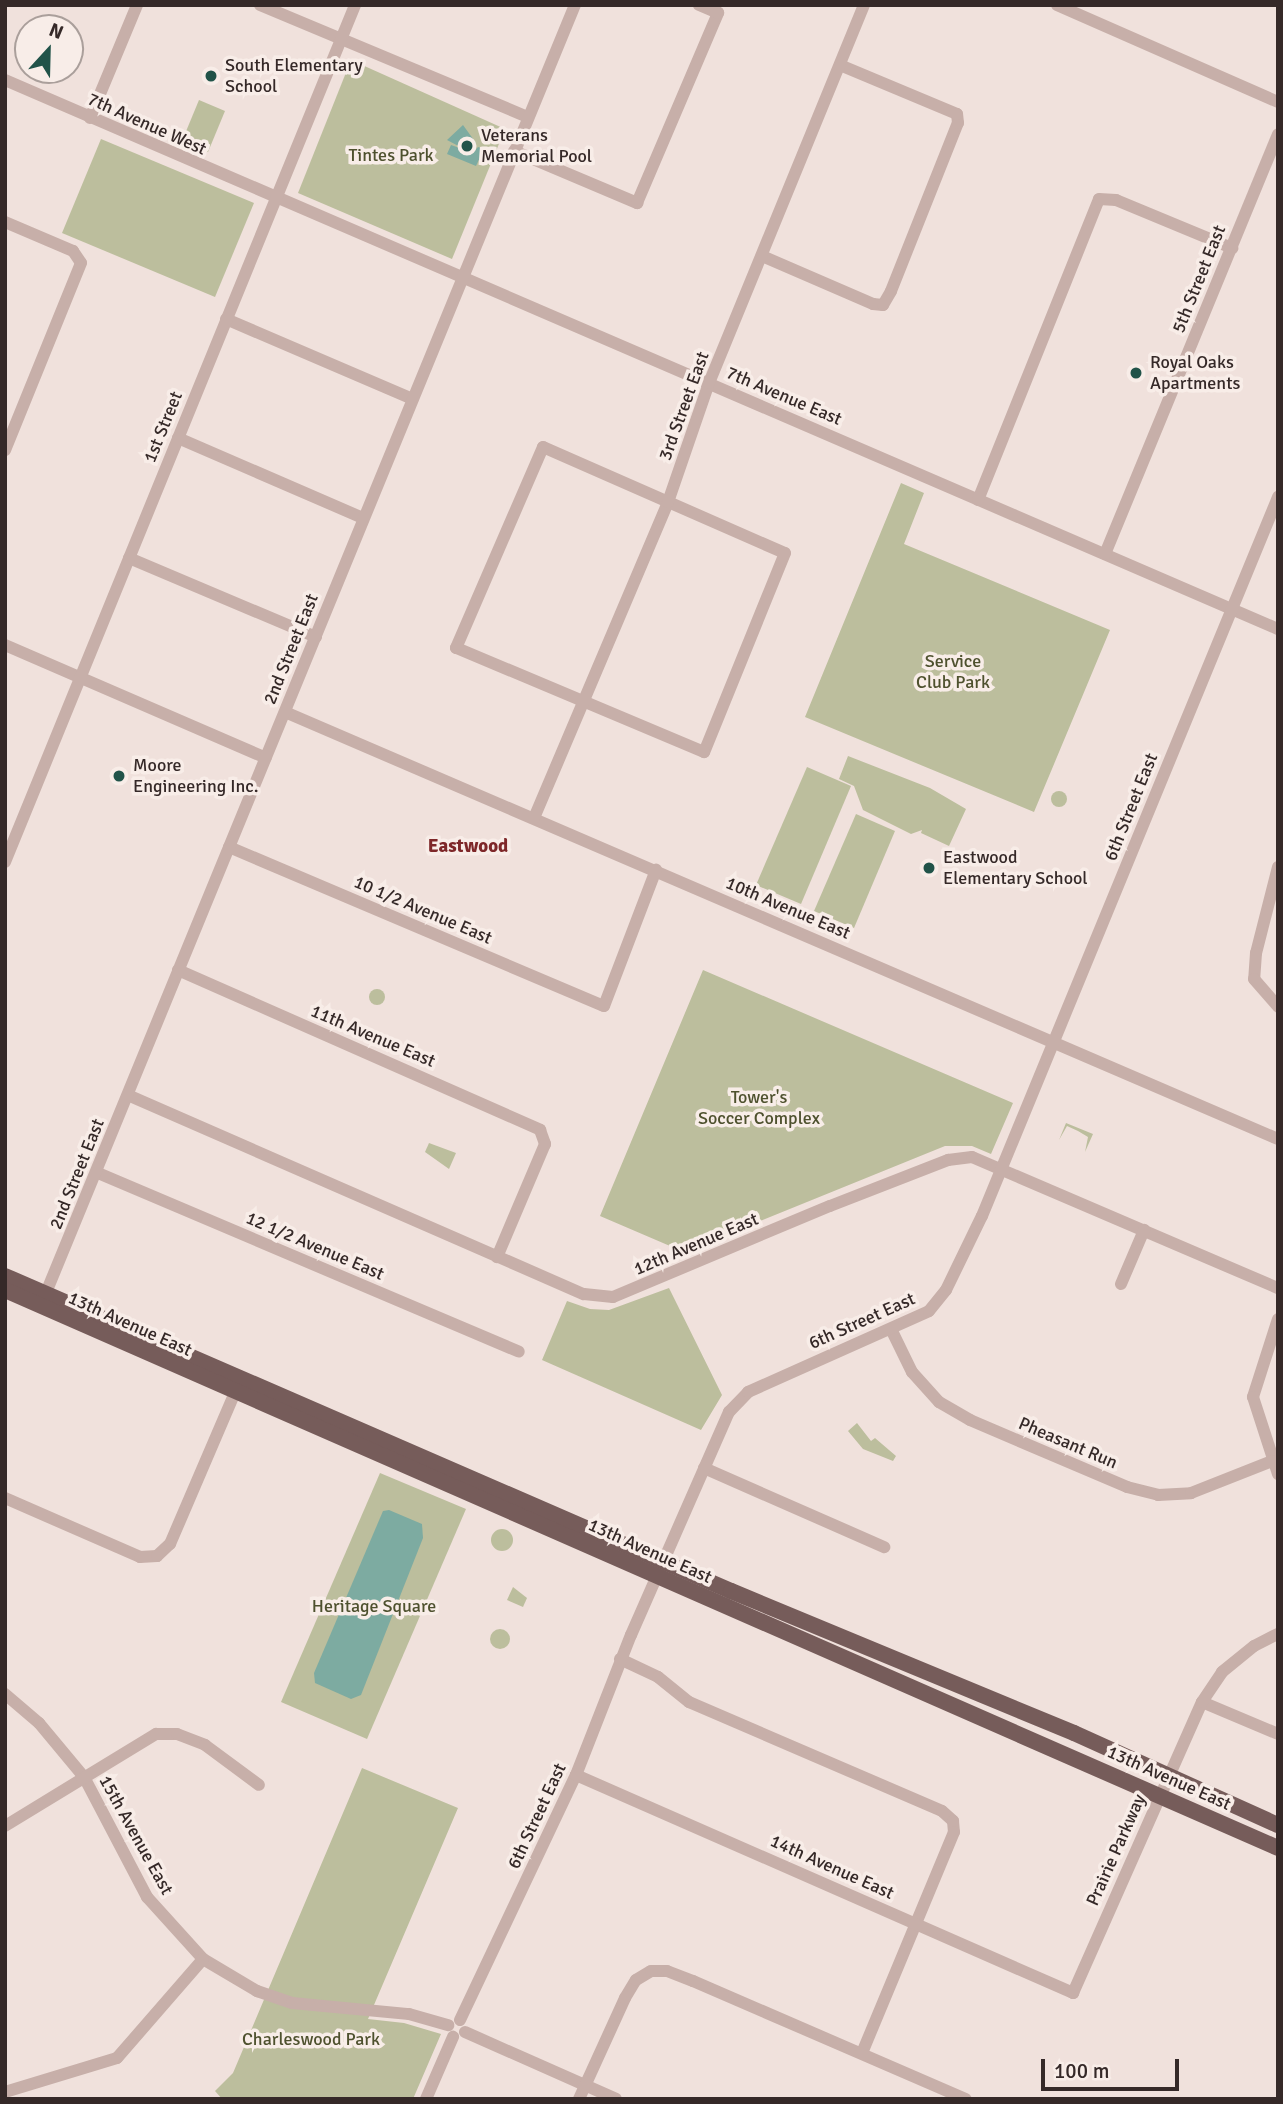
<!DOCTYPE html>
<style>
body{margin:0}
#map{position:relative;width:1283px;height:2104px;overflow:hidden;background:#f0e1dc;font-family:Signika,sans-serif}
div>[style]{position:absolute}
.green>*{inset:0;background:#bcbe9d}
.round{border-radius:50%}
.water>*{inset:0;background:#7daba1}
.minor>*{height:12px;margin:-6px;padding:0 6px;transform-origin:6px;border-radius:6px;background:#c7afa9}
.major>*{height:16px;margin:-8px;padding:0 8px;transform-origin:8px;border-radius:8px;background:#765c5a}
.dots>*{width:19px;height:19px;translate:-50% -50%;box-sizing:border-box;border:4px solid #f8ede8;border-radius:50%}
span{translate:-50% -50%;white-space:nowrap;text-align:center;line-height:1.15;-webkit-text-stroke:7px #f8ede8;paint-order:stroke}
.poi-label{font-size:18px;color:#352928}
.left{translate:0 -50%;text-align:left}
.street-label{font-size:18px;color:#352928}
.park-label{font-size:18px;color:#4e512e}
.neighbourhood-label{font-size:19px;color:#7e2729;font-weight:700}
.frame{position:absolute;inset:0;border:7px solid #352928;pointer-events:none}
.north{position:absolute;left:14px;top:14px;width:70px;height:70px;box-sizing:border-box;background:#f8ede8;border:2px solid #aa9f9b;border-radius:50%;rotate:22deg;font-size:19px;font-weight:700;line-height:28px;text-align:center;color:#352928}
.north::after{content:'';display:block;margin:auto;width:24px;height:32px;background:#215349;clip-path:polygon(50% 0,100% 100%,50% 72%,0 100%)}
.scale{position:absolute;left:1041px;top:2059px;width:138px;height:32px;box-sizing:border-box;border:4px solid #352928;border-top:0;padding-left:9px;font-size:21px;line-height:24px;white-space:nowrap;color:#352928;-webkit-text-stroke:5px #f8ede8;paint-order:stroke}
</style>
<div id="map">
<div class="green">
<div style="clip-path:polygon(351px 60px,505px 129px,452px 259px,298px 193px)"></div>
<div style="clip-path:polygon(199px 100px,225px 111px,208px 152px,182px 141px)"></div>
<div style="clip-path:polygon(101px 139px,254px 203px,215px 297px,62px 233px)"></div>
<div style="clip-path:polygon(901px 483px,924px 493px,904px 544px,1110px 630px,1034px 812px,805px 717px)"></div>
<div style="clip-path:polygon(848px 756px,930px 788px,966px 809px,949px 846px,921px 833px,922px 830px,911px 834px,863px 810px,854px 786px,839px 779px)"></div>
<div style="clip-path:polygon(807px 767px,851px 786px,801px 904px,756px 885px)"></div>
<div class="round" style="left:1051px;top:791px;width:16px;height:16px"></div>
<div style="clip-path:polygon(856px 814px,895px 831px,854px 928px,814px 911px)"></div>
<div style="clip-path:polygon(703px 970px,1013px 1103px,991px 1154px,972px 1146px,945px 1146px,684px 1252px,600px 1216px)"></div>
<div class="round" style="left:369px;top:989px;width:16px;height:16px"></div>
<div style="clip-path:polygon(1066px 1123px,1093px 1134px,1085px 1152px,1088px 1137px,1078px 1131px,1067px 1126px,1059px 1140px)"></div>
<div style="clip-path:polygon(429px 1143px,456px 1153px,449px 1169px,425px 1152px)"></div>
<div style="clip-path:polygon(669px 1288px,722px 1395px,701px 1430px,542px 1360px,567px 1301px,590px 1309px,609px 1310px)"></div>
<div style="clip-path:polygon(857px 1423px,871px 1441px,875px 1438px,896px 1456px,893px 1461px,863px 1449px,848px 1431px)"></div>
<div style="clip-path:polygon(380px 1473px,466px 1509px,367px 1739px,281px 1702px)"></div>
<div class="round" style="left:491px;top:1529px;width:22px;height:22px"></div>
<div style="clip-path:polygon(513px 1587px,527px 1598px,523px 1607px,507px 1600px)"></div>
<div class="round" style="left:490px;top:1629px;width:20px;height:20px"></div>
<div style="clip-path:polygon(362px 1768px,458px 1808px,368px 2019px,404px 2023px,441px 2034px,413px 2099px,222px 2099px,215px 2091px,233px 2073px)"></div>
</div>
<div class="water">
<div style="clip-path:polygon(463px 125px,476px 143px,472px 154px,478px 147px,484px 149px,476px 166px,447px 154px,451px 145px,468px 151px,447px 140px)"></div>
<div style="clip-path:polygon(389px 1510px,422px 1524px,423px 1538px,361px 1695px,351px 1699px,315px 1683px,314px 1673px,383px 1511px)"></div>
</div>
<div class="minor">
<div style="left:260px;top:5px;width:290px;rotate:22.7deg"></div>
<div style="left:1057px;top:5px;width:241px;rotate:23.7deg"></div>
<div style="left:5px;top:80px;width:1386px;rotate:23.33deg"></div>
<div style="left:90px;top:118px;width:122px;rotate:-67.4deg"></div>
<div style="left:514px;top:151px;width:134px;rotate:22.9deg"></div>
<div style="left:637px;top:203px;width:207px;rotate:-66.9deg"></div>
<div style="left:718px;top:13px;width:21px;rotate:-157deg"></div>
<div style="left:5px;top:222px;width:74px;rotate:23.1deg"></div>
<div style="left:73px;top:251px;width:14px;rotate:56deg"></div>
<div style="left:81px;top:263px;width:202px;rotate:112.1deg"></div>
<div style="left:762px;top:256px;width:121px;rotate:23.4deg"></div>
<div style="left:873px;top:304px;width:10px;rotate:6deg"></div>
<div style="left:883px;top:305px;width:16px;rotate:-60deg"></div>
<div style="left:891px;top:291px;width:181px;rotate:-68.3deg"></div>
<div style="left:958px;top:123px;width:9px;rotate:-96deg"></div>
<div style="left:957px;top:114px;width:127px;rotate:-157.3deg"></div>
<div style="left:226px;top:319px;width:203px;rotate:23.2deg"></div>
<div style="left:178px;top:438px;width:202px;rotate:23.4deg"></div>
<div style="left:543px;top:447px;width:264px;rotate:23.7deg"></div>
<div style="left:785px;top:553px;width:215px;rotate:112.1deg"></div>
<div style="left:704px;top:752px;width:269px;rotate:-157.2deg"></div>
<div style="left:456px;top:648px;width:219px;rotate:-66.6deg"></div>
<div style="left:978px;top:500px;width:324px;rotate:-68.1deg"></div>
<div style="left:1099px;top:199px;width:17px;rotate:3deg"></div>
<div style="left:1116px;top:200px;width:126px;rotate:22.5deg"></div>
<div style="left:1105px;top:554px;width:454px;rotate:-67.6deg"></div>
<div style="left:129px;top:558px;width:203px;rotate:22.9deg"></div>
<div style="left:5px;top:645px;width:284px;rotate:23.4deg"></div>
<div style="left:285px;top:712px;width:1081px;rotate:23.27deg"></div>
<div style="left:534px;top:818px;width:343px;rotate:-67deg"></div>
<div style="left:668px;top:502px;width:126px;rotate:-71deg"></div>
<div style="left:709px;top:383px;width:409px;rotate:-67.7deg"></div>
<div style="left:229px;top:847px;width:407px;rotate:23deg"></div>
<div style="left:604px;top:1006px;width:146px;rotate:-69.1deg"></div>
<div style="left:5px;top:862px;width:926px;rotate:-67.78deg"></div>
<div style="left:1278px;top:867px;width:89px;rotate:104.3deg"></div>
<div style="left:1256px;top:953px;width:26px;rotate:94deg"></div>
<div style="left:1254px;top:979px;width:37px;rotate:49deg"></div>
<div style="left:178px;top:970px;width:396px;rotate:23.8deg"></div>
<div style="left:540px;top:1130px;width:15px;rotate:70deg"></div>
<div style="left:545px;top:1144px;width:123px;rotate:113deg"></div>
<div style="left:130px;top:1096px;width:495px;rotate:23.6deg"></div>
<div style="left:584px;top:1294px;width:29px;rotate:6deg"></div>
<div style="left:613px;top:1297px;width:235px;rotate:-22.8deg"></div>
<div style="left:830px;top:1206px;width:127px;rotate:-21.3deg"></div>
<div style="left:948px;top:1160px;width:24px;rotate:-7deg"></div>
<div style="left:972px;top:1157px;width:333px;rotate:23.2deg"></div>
<div style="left:98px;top:1173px;width:457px;rotate:23deg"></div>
<div style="left:1121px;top:1284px;width:59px;rotate:-66.9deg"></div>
<div style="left:43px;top:1300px;width:1400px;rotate:-67.67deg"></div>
<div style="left:1278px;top:1319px;width:82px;rotate:107.8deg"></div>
<div style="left:1253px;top:1397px;width:81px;rotate:72deg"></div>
<div style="left:891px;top:1329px;width:48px;rotate:64deg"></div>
<div style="left:912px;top:1372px;width:40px;rotate:48deg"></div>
<div style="left:939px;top:1402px;width:36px;rotate:30deg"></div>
<div style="left:970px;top:1420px;width:171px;rotate:23.1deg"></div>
<div style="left:1127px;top:1487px;width:32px;rotate:14deg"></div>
<div style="left:1158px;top:1495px;width:33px;rotate:-3deg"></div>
<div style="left:1191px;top:1493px;width:87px;rotate:-21.6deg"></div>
<div style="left:704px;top:1468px;width:197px;rotate:23.7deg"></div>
<div style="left:5px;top:1498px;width:147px;rotate:23.6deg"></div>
<div style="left:140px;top:1557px;width:17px;rotate:-3deg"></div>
<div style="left:157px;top:1556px;width:18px;rotate:-43deg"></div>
<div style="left:170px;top:1544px;width:173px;rotate:-66.8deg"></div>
<div style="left:620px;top:1659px;width:42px;rotate:25.3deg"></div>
<div style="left:658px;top:1677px;width:40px;rotate:39deg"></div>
<div style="left:689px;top:1702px;width:275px;rotate:23.3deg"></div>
<div style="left:942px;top:1811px;width:15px;rotate:42deg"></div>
<div style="left:953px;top:1821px;width:11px;rotate:85deg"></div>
<div style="left:954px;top:1832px;width:239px;rotate:112.6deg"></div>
<div style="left:5px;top:1694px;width:45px;rotate:40.5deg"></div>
<div style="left:39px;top:1723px;width:70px;rotate:50.2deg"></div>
<div style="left:84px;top:1777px;width:136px;rotate:62.3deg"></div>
<div style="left:147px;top:1897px;width:84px;rotate:47.9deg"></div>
<div style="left:203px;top:1959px;width:63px;rotate:30.7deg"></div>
<div style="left:257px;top:1991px;width:37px;rotate:19deg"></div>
<div style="left:292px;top:2003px;width:118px;rotate:5.4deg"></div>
<div style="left:409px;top:2014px;width:41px;rotate:15.8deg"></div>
<div style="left:1202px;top:1702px;width:82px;rotate:22.8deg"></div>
<div style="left:576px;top:1775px;width:543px;rotate:23.68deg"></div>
<div style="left:1073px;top:1993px;width:318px;rotate:-66.1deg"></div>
<div style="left:1202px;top:1702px;width:36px;rotate:-56deg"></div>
<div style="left:1222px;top:1672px;width:41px;rotate:-39.1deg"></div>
<div style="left:1254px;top:1646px;width:27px;rotate:-27deg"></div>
<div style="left:5px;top:1826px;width:177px;rotate:-31.4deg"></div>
<div style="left:156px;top:1734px;width:21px"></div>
<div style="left:177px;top:1734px;width:30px;rotate:21deg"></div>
<div style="left:205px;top:1745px;width:67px;rotate:36.5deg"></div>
<div style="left:460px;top:2020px;width:271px;rotate:-64.7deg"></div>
<div style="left:576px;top:1775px;width:150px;rotate:-68.6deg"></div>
<div style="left:631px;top:1635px;width:244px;rotate:-66.3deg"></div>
<div style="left:729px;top:1412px;width:28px;rotate:-46deg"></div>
<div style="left:748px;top:1392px;width:198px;rotate:-24.1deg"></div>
<div style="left:929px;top:1311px;width:27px;rotate:-51deg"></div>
<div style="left:946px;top:1290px;width:82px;rotate:-64.1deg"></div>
<div style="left:982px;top:1216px;width:778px;rotate:-67.62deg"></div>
<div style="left:465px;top:2032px;width:165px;rotate:23.9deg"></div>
<div style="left:5px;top:2092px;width:117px;rotate:-16.9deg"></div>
<div style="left:117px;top:2058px;width:131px;rotate:-49deg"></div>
<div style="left:426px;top:2099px;width:68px;rotate:-66.5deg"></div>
<div style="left:579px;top:2099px;width:111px;rotate:-65.5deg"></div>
<div style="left:625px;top:1998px;width:21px;rotate:-59deg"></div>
<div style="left:636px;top:1980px;width:17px;rotate:-31deg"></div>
<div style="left:651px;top:1971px;width:16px"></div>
<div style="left:667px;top:1971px;width:28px;rotate:21deg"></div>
<div style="left:693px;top:1981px;width:297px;rotate:23.4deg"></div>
</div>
<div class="major">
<div style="left:5px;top:1276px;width:791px;rotate:23.46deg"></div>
<div style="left:731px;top:1591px;width:371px;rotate:22.5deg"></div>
<div style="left:1074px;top:1733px;width:224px;rotate:24.3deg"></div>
<div style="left:5px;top:1290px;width:1390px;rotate:23.67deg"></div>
</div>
<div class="dots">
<div style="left:211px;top:76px;background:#215349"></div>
<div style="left:467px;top:146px;background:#215349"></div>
<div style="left:1136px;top:373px;background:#215349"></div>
<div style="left:119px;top:776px;background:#215349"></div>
<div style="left:929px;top:868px;background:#215349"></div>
</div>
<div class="poi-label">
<span class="left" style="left:225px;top:76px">South Elementary<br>School</span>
<span class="left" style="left:481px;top:146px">Veterans<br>Memorial Pool</span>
<span class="left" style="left:1150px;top:373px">Royal Oaks<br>Apartments</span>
<span class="left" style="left:133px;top:776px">Moore<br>Engineering Inc.</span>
<span class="left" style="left:943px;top:868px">Eastwood<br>Elementary School</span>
</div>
<div class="street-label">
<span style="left:147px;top:124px;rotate:24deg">7th Avenue West</span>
<span style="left:1199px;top:279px;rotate:-68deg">5th Street East</span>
<span style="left:784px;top:396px;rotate:23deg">7th Avenue East</span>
<span style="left:684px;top:406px;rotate:-70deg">3rd Street East</span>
<span style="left:163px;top:427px;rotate:-68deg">1st Street</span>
<span style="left:291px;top:649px;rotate:-68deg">2nd Street East</span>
<span style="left:1131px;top:807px;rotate:-68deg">6th Street East</span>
<span style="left:788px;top:908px;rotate:23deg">10th Avenue East</span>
<span style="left:423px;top:910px;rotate:23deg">10 1/2 Avenue East</span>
<span style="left:373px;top:1036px;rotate:23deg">11th Avenue East</span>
<span style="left:77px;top:1174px;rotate:-68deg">2nd Street East</span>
<span style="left:696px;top:1244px;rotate:-23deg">12th Avenue East</span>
<span style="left:315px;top:1246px;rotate:23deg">12 1/2 Avenue East</span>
<span style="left:862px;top:1321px;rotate:-24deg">6th Street East</span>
<span style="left:130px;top:1324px;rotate:24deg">13th Avenue East</span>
<span style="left:1068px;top:1443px;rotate:23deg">Pheasant Run</span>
<span style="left:650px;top:1551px;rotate:24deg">13th Avenue East</span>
<span style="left:1169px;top:1778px;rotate:24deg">13th Avenue East</span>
<span style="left:537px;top:1816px;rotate:-65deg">6th Street East</span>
<span style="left:136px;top:1835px;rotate:61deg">15th Avenue East</span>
<span style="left:1116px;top:1850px;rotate:-66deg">Prairie Parkway</span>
<span style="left:832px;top:1867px;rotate:24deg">14th Avenue East</span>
</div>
<div class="park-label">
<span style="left:391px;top:155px">Tintes Park</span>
<span style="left:953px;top:672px">Service<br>Club Park</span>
<span style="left:759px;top:1108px">Tower's<br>Soccer Complex</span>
<span style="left:374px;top:1606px">Heritage Square</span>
<span style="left:311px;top:2039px">Charleswood Park</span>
</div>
<div class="neighbourhood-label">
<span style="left:468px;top:847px">Eastwood</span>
</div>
<div class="frame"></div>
<div class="north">N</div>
<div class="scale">100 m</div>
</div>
